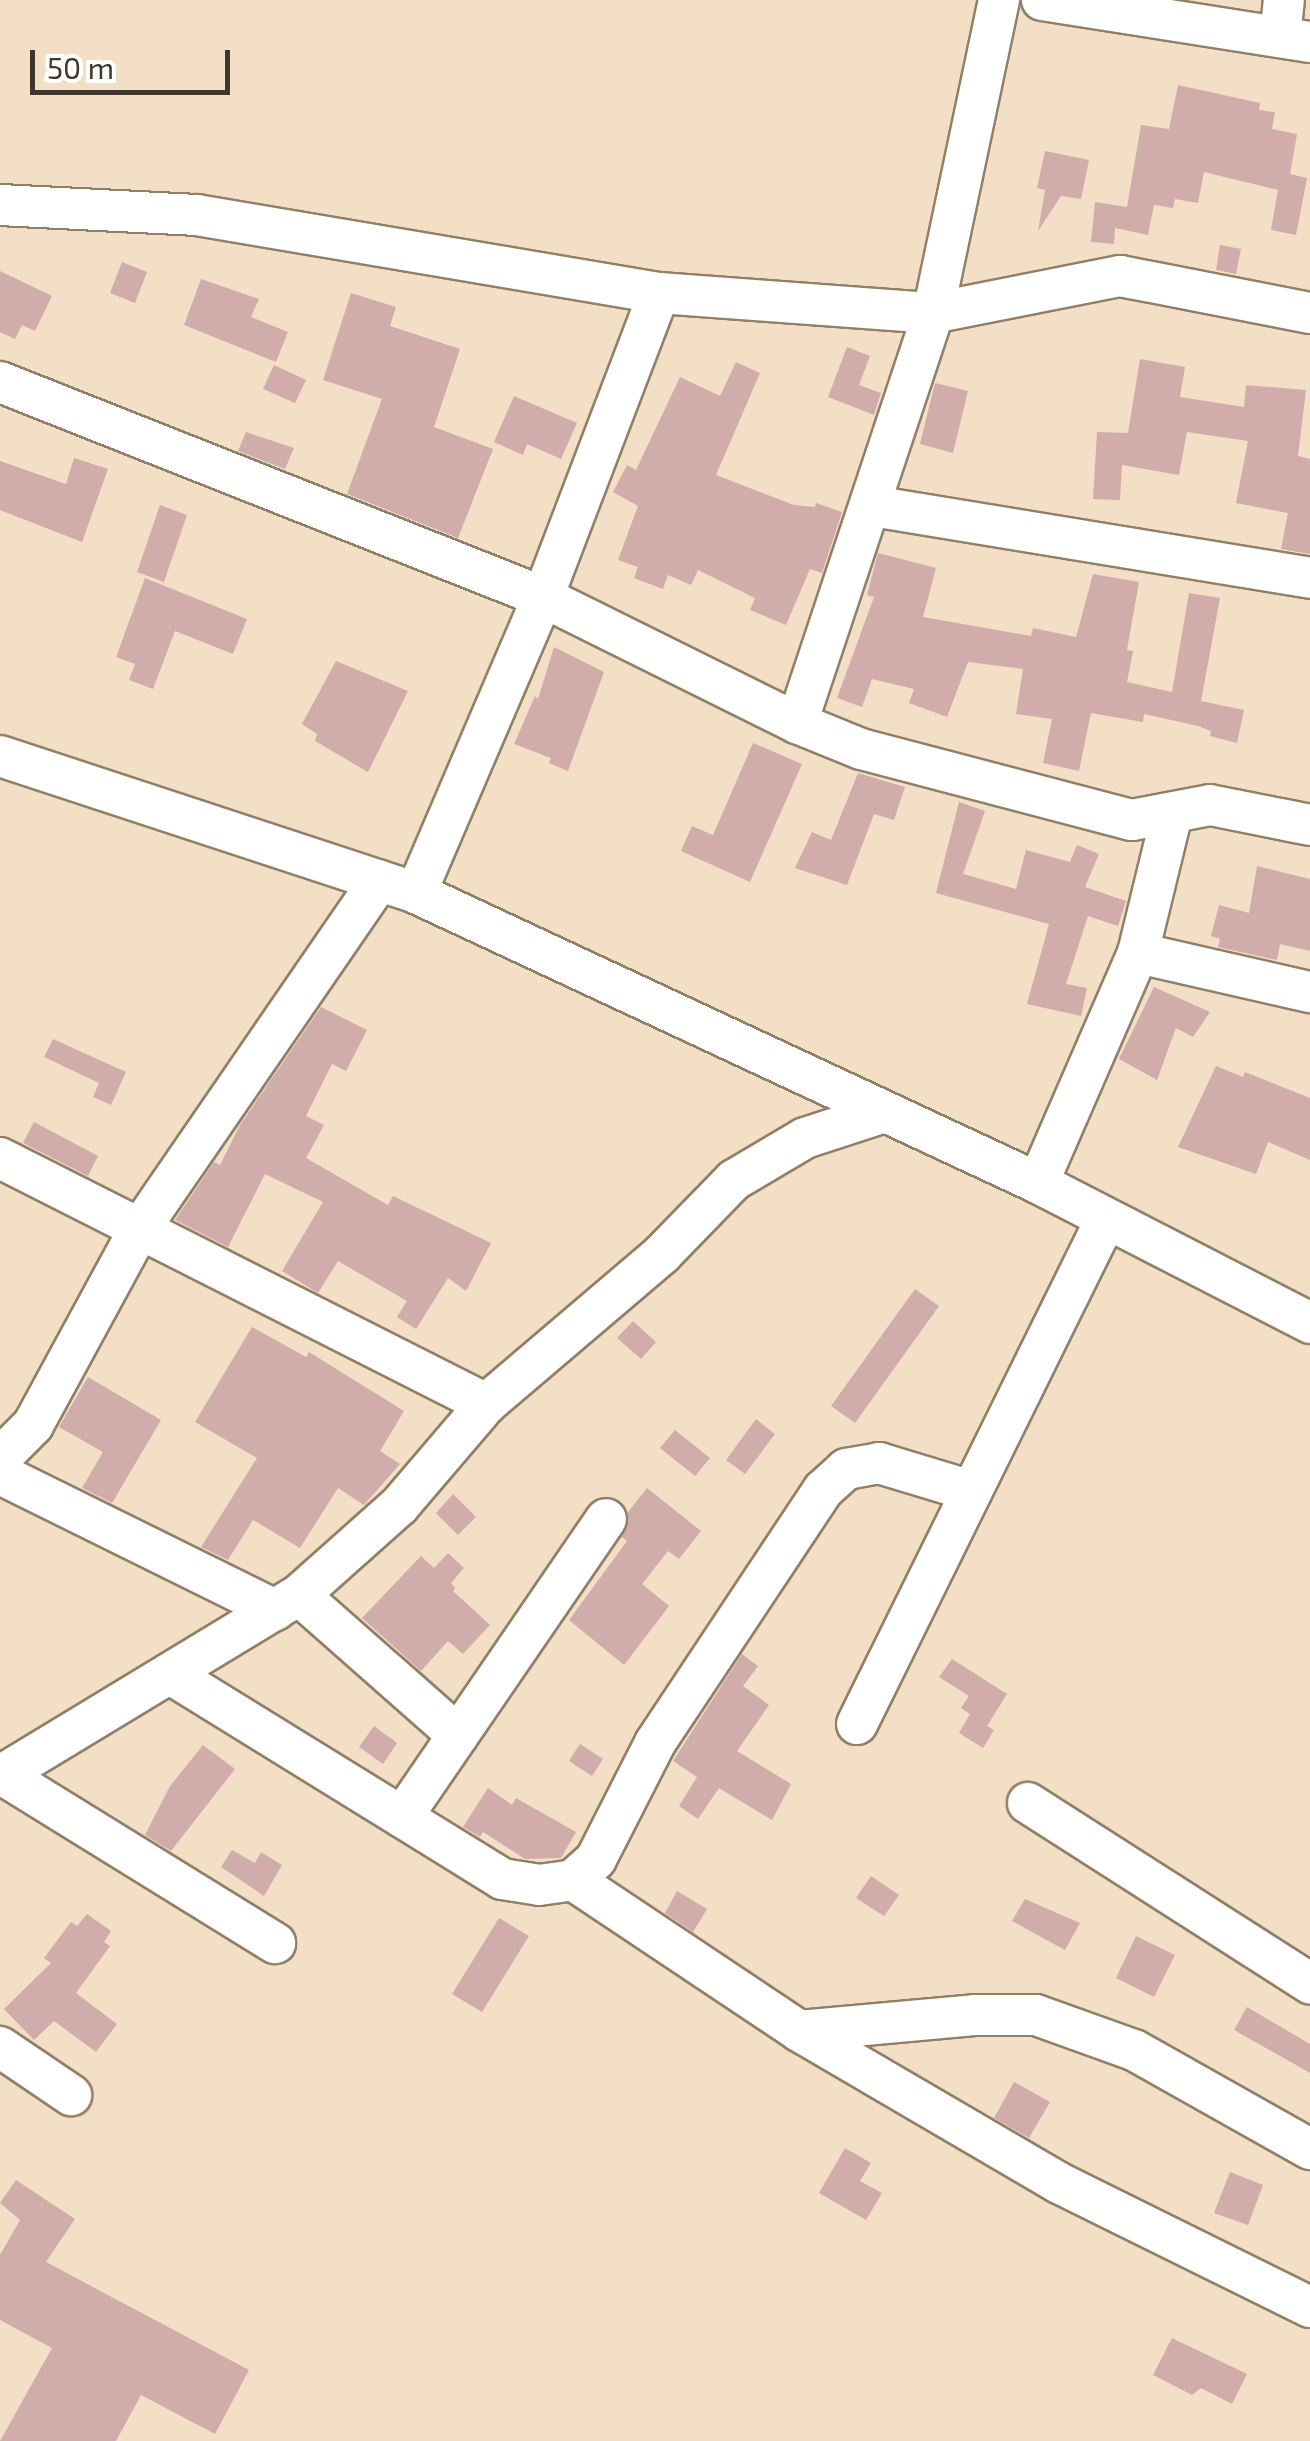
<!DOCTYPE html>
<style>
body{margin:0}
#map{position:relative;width:1310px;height:2441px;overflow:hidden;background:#f3dfc5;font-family:"Exo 2",sans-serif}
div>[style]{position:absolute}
.building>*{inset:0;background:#d0acaa}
.roads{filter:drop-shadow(2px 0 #917f67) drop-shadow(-2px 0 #917f67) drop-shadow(0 2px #917f67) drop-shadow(0 -2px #917f67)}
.minor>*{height:40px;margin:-20px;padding:0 20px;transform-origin:20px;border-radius:20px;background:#fff}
span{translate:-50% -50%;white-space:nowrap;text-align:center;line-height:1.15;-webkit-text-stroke:10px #fff;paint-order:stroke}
.scale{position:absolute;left:30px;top:50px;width:200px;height:45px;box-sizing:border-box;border:5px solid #3f372d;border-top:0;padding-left:12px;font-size:30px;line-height:35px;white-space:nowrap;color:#3f372d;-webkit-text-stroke:8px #fff;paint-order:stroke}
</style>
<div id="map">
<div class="building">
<div style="clip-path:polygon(1178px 85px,1260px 103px,1259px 110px,1275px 112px,1272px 129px,1297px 134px,1290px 174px,1307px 178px,1296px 235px,1271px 230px,1278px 190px,1204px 172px,1198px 203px,1175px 199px,1173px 208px,1154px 205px,1148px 235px,1115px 228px,1114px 244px,1091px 242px,1095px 202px,1127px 207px,1141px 125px,1169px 129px)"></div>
<div style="clip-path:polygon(1045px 151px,1089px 160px,1081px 199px,1061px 196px,1038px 231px,1045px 190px,1037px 188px)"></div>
<div style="clip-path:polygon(1220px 245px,1241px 249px,1236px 274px,1216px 270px)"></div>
<div style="clip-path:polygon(122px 262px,147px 272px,135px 303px,110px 293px)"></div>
<div style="clip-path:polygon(0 271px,52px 296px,35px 331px,22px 325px,15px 339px,0 332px)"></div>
<div style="clip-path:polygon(201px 279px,259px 299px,251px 317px,288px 332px,276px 362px,184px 325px)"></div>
<div style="clip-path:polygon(351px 293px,396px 307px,390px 326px,460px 349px,434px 427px,493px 449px,458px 538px,347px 494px,382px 399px,323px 380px)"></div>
<div style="clip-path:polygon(847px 347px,870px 356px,859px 385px,881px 393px,874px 415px,828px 397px)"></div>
<div style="clip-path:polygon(1140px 359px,1185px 367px,1180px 397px,1244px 407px,1246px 385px,1306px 390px,1298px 456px,1310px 459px,1310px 554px,1281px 549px,1288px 513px,1236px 503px,1248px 441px,1187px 432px,1179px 475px,1122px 465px,1120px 500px,1093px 499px,1097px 432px,1128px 433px)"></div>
<div style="clip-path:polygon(736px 362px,760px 373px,716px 475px,794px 505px,815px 507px,816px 503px,842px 512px,822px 573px,810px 569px,786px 625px,750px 610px,755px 598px,698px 570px,691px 585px,668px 575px,663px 589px,634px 578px,638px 567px,618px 560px,638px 506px,613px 492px,627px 465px,636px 470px,680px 377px,720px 396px)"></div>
<div style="clip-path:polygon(274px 365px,306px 380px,295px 403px,263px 389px)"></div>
<div style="clip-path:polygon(935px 383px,968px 391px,953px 453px,920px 444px)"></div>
<div style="clip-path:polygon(514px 396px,577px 423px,561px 459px,527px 444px,523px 455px,494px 442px)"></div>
<div style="clip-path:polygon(246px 432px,294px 448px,285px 469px,238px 451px)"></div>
<div style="clip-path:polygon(74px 458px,108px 469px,82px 542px,0 510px,0 461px,66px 484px)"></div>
<div style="clip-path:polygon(160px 505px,187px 515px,164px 582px,137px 572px)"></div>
<div style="clip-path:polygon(878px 553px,936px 568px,923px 617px,1031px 636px,1033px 628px,1076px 637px,1093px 574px,1139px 582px,1127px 650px,1133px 651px,1127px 682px,1172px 692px,1189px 593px,1220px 598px,1201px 701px,1244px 710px,1237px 743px,1210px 736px,1211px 731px,1198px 726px,1144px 714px,1143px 722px,1091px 713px,1079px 771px,1043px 763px,1052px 719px,1016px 714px,1023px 669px,968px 662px,947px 717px,909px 703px,914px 689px,872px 679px,862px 707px,837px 698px,874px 597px,867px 595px)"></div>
<div style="clip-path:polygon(145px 578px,247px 619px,233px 654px,175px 631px,153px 689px,129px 680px,135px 664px,116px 657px)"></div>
<div style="clip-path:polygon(554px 647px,604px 672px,568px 771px,549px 763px,551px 758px,514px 744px,535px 696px,538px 699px)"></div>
<div style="clip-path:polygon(336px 661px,408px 691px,368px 772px,315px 741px,317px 734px,302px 724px)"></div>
<div style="clip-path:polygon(753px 743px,802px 764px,750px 882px,681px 851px,692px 826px,713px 835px)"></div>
<div style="clip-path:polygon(858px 773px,905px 787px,894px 820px,874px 814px,847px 885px,795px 868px,812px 832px,831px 840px)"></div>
<div style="clip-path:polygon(959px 802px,985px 811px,963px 874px,1016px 889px,1026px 850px,1070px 862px,1077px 845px,1099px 854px,1085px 887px,1126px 901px,1118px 926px,1088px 916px,1066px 984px,1087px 988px,1081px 1016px,1027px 1004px,1049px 924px,936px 893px)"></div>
<div style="clip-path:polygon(1257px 866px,1310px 879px,1310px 951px,1280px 944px,1277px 960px,1218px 947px,1220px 939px,1211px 936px,1219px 905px,1249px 913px)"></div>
<div style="clip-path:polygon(1154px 987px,1210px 1012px,1193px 1037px,1176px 1028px,1157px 1080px,1119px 1059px)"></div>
<div style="clip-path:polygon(321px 1007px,367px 1030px,346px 1071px,332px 1064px,306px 1116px,324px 1125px,306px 1158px,388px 1205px,393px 1196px,491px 1243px,466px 1291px,448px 1278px,416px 1329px,397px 1317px,407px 1301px,338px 1261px,318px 1293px,282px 1271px,323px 1202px,265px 1174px,228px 1247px,175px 1220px,214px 1162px,220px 1165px,240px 1125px)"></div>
<div style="clip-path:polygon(53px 1039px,126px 1072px,111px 1105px,93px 1097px,99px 1083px,44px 1057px)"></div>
<div style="clip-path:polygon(1216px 1066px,1243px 1077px,1245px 1072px,1310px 1098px,1310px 1160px,1268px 1142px,1256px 1174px,1178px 1147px)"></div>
<div style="clip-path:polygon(34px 1122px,98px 1156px,88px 1176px,23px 1143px)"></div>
<div style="clip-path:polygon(915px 1289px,939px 1306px,855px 1423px,831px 1406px)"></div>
<div style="clip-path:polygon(633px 1321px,656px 1342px,641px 1359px,617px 1338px)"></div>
<div style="clip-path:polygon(252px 1327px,306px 1357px,309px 1352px,404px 1411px,380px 1451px,400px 1464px,364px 1505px,338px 1488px,300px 1548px,253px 1520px,228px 1560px,201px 1547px,257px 1458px,195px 1422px)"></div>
<div style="clip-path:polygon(88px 1377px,161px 1420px,112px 1503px,82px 1488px,103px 1452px,59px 1427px)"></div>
<div style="clip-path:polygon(756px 1419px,775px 1434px,745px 1474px,726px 1460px)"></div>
<div style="clip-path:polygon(675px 1430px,710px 1458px,695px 1476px,660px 1448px)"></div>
<div style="clip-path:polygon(647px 1488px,701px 1531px,679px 1559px,668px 1551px,642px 1584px,669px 1606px,624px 1665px,569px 1620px,627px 1541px,622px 1537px,628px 1512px)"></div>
<div style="clip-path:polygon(453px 1494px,476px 1517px,458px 1535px,436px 1513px)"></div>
<div style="clip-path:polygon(448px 1553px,464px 1568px,451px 1583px,455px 1588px,453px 1591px,490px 1625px,463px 1654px,448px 1641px,421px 1671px,362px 1618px,421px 1556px,434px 1568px)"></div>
<div style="clip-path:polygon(742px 1654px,758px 1666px,743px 1686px,769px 1705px,737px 1751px,791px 1784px,772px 1820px,719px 1788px,698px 1819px,679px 1806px,697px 1777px,673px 1761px)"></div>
<div style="clip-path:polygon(952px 1659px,1007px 1694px,987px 1726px,994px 1730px,983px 1748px,959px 1733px,970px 1714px,961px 1708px,969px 1696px,939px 1677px)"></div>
<div style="clip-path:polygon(374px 1726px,397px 1743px,383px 1764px,359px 1747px)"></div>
<div style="clip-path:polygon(580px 1744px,603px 1759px,592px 1776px,569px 1761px)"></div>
<div style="clip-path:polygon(203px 1745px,235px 1769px,171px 1851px,145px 1835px,170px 1786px)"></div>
<div style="clip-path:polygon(488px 1788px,512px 1805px,516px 1798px,576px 1832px,561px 1858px,525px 1859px,483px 1832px,480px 1837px,463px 1827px)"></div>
<div style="clip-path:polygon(232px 1850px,255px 1863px,261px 1852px,282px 1865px,264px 1896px,221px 1867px)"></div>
<div style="clip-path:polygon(871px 1876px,899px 1895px,884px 1916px,856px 1898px)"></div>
<div style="clip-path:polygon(677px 1891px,707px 1909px,693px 1932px,665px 1913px)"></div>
<div style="clip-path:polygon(1025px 1899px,1080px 1923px,1065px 1950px,1012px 1921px)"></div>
<div style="clip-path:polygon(87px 1914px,111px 1931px,104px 1942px,110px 1946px,76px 1993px,117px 2024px,96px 2052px,54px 2021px,34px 2040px,4px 2009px,51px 1963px,44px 1958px,71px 1922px,77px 1926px)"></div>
<div style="clip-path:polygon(499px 1918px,529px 1936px,482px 2012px,452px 1994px)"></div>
<div style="clip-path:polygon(1136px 1936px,1175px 1955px,1154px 1997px,1116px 1978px)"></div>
<div style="clip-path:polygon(1247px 2007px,1310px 2044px,1310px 2073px,1234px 2030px)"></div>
<div style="clip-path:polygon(1014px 2082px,1050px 2102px,1029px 2138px,994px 2118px)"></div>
<div style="clip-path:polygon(845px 2148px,871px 2163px,860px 2181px,882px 2193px,866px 2220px,819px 2193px)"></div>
<div style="clip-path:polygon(1230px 2172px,1263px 2185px,1248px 2225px,1214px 2213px)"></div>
<div style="clip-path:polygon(16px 2180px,75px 2219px,46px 2262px,249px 2370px,215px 2434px,141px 2395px,116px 2441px,0 2441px,52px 2348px,0 2320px,0 2255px,20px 2220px,0 2203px)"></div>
<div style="clip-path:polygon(1172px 2338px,1247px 2374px,1232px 2404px,1201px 2388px,1192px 2395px,1153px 2375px)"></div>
</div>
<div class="roads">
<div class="minor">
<div style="left:1042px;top:0;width:271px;rotate:8.9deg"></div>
<div style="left:1280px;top:37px;width:37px;rotate:-84deg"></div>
<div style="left:0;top:205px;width:197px;rotate:2.9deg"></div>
<div style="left:197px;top:215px;width:469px;rotate:9.6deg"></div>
<div style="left:659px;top:293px;width:275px;rotate:4.2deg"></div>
<div style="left:933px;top:313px;width:191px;rotate:-11.2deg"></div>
<div style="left:1120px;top:276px;width:194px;rotate:11deg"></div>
<div style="left:0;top:382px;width:584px;rotate:21.6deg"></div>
<div style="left:543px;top:597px;width:284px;rotate:26.4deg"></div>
<div style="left:797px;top:723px;width:69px;rotate:22.1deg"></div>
<div style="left:861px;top:749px;width:280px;rotate:14.7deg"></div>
<div style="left:1132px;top:820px;width:79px;rotate:-10.9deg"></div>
<div style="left:1210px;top:805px;width:102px;rotate:11.3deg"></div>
<div style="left:872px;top:506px;width:444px;rotate:9.3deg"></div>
<div style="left:797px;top:723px;width:432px;rotate:-71.6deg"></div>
<div style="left:933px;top:313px;width:320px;rotate:-78.1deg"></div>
<div style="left:0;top:756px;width:438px;rotate:18.2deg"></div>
<div style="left:416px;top:893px;width:686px;rotate:25deg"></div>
<div style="left:1038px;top:1183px;width:306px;rotate:27.2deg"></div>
<div style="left:416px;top:893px;width:322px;rotate:-66.8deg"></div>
<div style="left:543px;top:597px;width:325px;rotate:-69.1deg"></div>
<div style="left:1138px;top:953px;width:176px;rotate:12.8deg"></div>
<div style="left:0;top:1158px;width:545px;rotate:26.85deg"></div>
<div style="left:486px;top:1404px;width:231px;rotate:-40.4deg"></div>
<div style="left:662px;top:1254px;width:103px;rotate:-45.8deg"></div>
<div style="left:734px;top:1180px;width:82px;rotate:-30.6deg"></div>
<div style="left:805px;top:1138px;width:84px;rotate:-18deg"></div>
<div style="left:1038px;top:1183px;width:251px;rotate:-66.5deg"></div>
<div style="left:1138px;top:953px;width:144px;rotate:-76.3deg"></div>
<div style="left:0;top:1458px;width:47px;rotate:-45deg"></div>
<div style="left:33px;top:1425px;width:222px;rotate:-61.5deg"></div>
<div style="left:139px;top:1230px;width:424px;rotate:-55.5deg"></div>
<div style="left:0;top:1474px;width:307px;rotate:26.3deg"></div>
<div style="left:299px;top:1595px;width:212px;rotate:41.4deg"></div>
<div style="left:172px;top:1675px;width:388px;rotate:31.7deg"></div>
<div style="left:502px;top:1879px;width:37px;rotate:9deg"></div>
<div style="left:539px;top:1885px;width:34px;rotate:-8deg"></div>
<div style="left:573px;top:1880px;width:31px;rotate:-42deg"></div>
<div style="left:596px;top:1859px;width:130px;rotate:-63deg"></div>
<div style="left:655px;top:1743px;width:304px;rotate:-56.4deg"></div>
<div style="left:823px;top:1490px;width:31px;rotate:-42deg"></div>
<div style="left:846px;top:1469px;width:34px;rotate:-10deg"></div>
<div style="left:879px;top:1463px;width:97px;rotate:16.8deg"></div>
<div style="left:857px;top:1724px;width:563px;rotate:-63.75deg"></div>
<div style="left:3px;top:1775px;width:320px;rotate:31.7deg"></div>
<div style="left:0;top:1776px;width:350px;rotate:-31.2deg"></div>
<div style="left:299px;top:1595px;width:134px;rotate:-41.7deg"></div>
<div style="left:399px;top:1506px;width:134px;rotate:-49.5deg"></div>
<div style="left:1028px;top:1803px;width:335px;rotate:32.6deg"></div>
<div style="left:402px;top:1817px;width:361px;rotate:-55.6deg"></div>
<div style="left:573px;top:1880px;width:272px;rotate:33.7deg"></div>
<div style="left:799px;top:2031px;width:301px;rotate:30.3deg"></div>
<div style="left:1059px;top:2183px;width:280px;rotate:26.3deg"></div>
<div style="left:799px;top:2031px;width:176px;rotate:-5.2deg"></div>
<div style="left:974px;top:2015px;width:62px"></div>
<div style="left:1036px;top:2015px;width:104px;rotate:19.7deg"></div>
<div style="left:1134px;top:2050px;width:202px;rotate:29.4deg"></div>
<div style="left:0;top:2047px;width:86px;rotate:34.1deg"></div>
</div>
</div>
<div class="scale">50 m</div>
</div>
